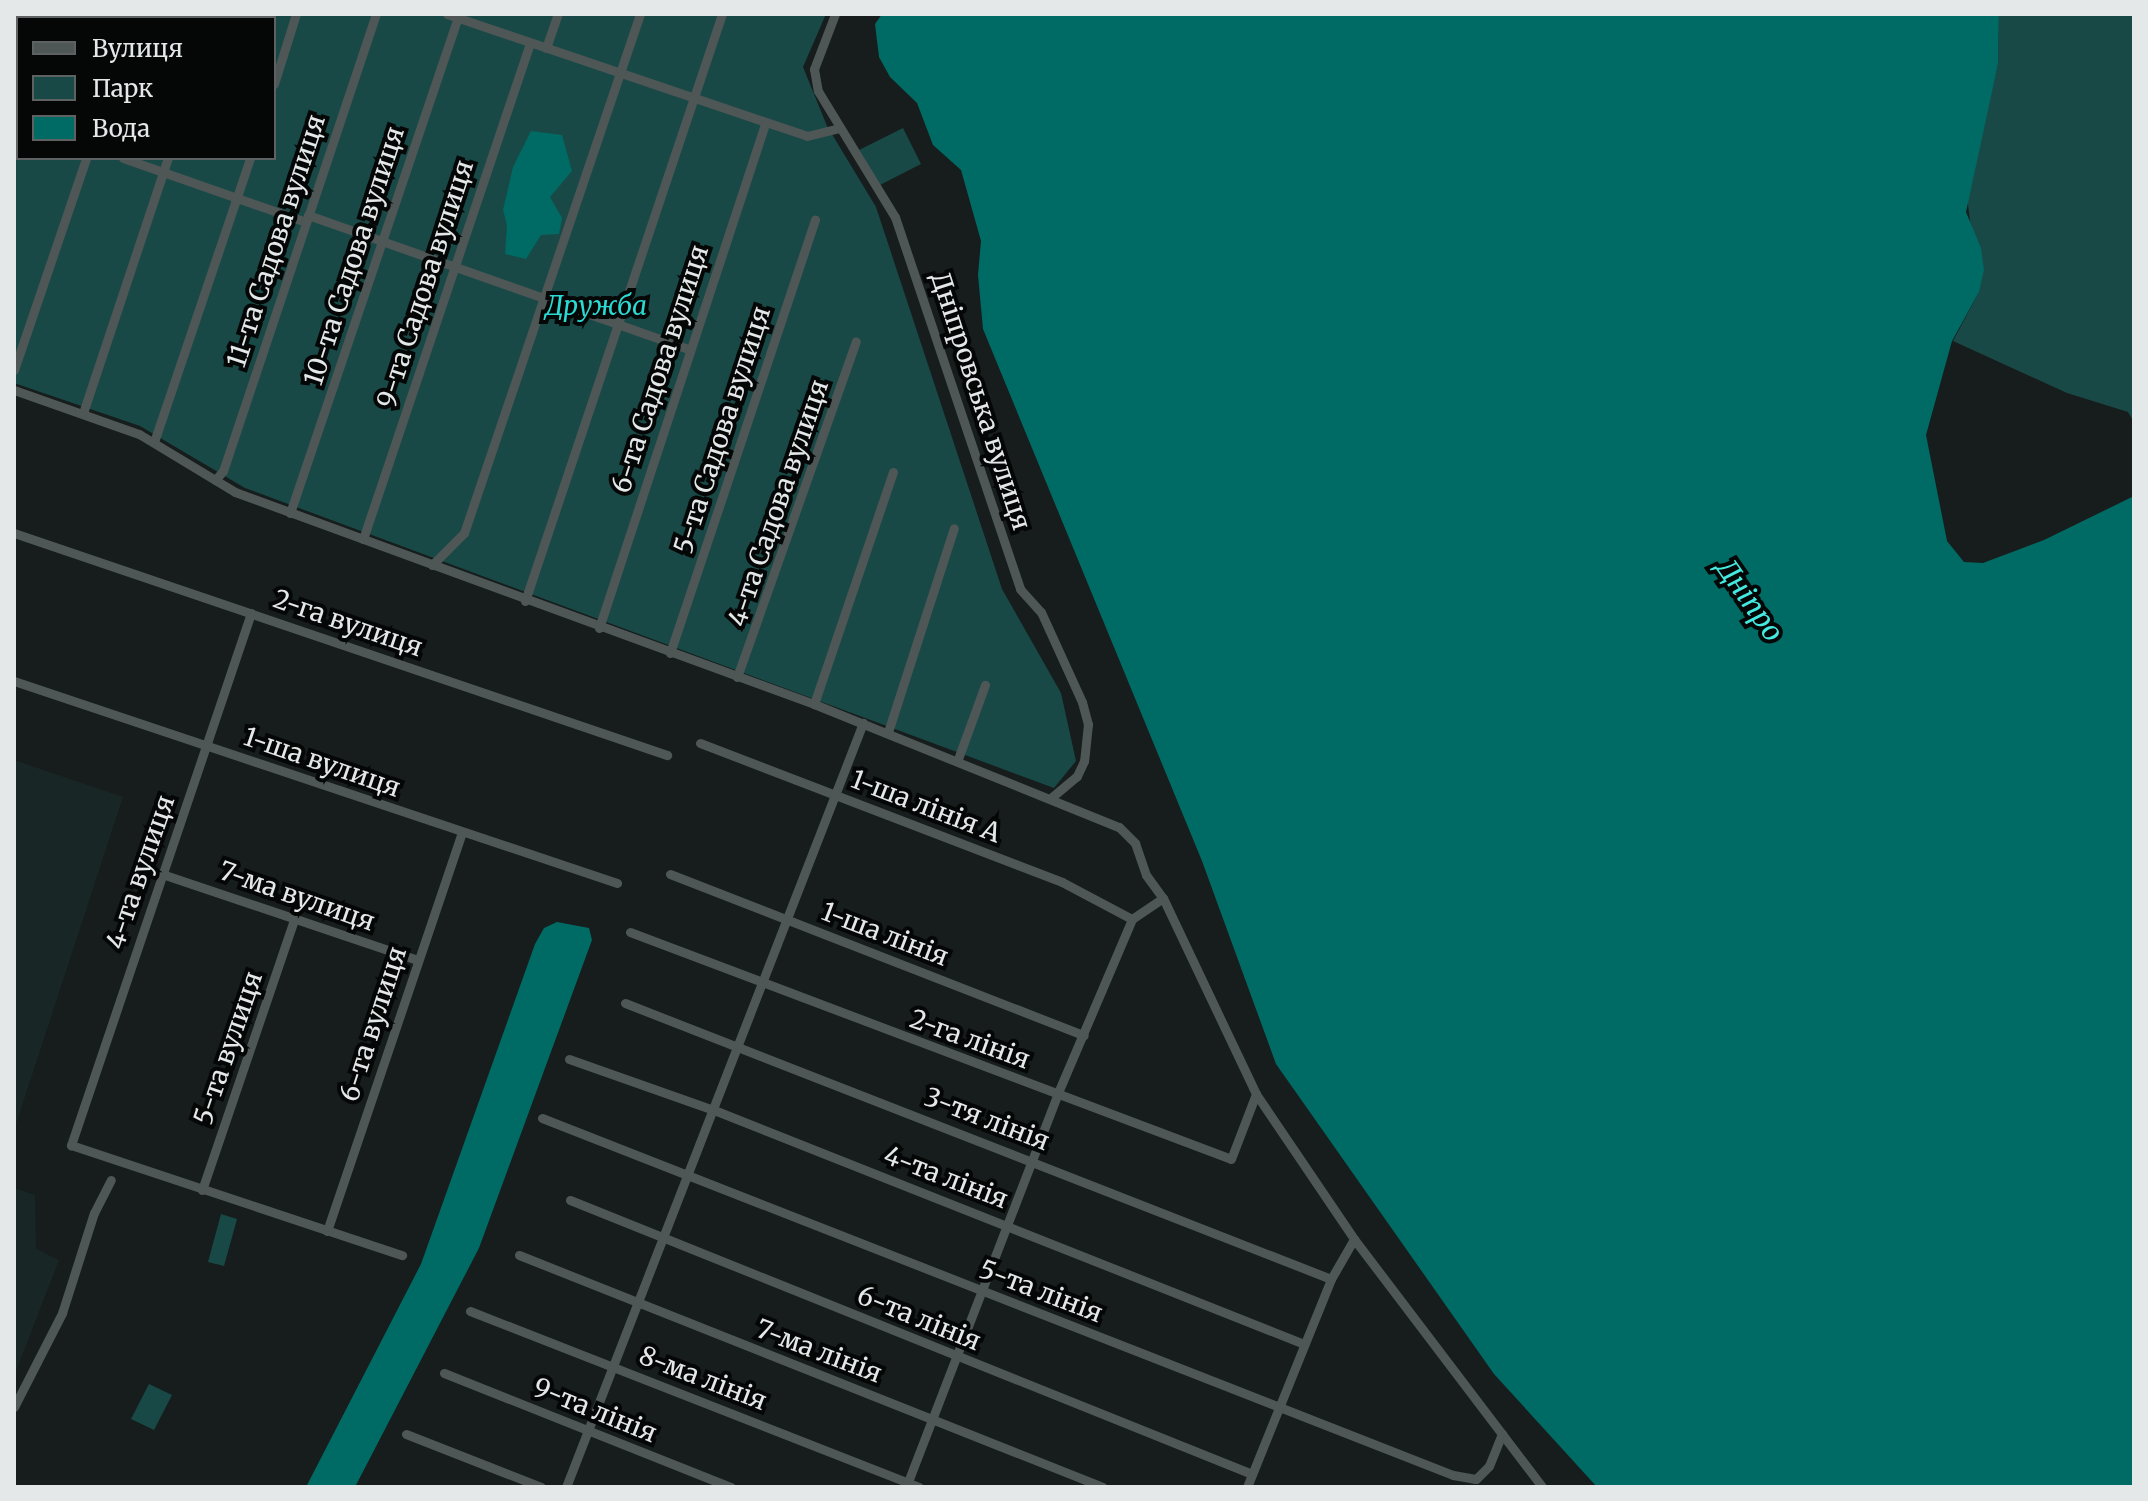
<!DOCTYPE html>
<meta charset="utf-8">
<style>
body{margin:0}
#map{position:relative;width:2148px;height:1501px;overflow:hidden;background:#161d1c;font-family:Merriweather,serif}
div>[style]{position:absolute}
.built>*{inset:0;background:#182726}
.green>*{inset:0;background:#184946}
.water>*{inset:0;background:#006a65}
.street>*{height:9px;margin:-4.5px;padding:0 4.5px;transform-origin:4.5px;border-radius:4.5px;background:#4e5656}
span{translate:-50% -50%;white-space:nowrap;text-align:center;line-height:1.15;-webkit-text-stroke:8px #050707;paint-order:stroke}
.street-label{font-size:26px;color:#e4e8e8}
.park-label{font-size:26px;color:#2bdad2;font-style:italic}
.water-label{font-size:28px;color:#44e9e0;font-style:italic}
.frame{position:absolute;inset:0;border:16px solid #e4e8e8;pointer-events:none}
.legend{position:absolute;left:16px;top:16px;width:260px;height:144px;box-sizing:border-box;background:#050707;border:2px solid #5e6161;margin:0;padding:10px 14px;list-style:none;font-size:24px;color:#e4e8e8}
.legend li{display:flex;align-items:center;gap:16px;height:40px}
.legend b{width:40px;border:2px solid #5e6161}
</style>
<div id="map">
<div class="built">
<div style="clip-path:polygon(14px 760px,123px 797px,15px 1127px,14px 1127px)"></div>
<div style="clip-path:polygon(14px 1188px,35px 1195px,36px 1249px,59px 1260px,14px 1376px)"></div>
</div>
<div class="green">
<div style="clip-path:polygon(evenodd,14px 14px,826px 14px,803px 67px,827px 126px,876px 207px,1002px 589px,1061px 693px,1076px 761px,1054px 788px,245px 488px,140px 426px,14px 383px,14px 14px,18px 18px,274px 18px,274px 158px,18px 158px,18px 18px)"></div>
<div style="clip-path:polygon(1999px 14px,2134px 14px,2134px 422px,2128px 412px,2067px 393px,1953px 341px,1979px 292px,1967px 197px,1998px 64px)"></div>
<div style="clip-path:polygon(903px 128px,921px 164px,880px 185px,859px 150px)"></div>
<div style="clip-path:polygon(221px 1214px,237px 1219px,224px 1266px,208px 1262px)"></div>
<div style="clip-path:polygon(149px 1384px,172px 1395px,154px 1430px,131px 1419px)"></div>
</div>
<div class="water">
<div style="clip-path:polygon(882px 14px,1999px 14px,1998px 64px,1966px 212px,1981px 248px,1984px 270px,1979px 292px,1952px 341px,1926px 435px,1947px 541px,1964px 562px,1983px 563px,2044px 540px,2134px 496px,2134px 1487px,1597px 1487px,1494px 1374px,1276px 1064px,1202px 861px,983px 329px,978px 275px,981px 241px,961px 170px,933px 145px,917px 103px,890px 77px,879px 57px,875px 24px)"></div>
<div style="clip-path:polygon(531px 131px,562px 135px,572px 171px,550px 197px,562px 218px,559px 234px,541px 235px,526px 259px,505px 254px,507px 225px,503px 210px,513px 167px)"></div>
<div style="clip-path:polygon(557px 922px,589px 928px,592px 940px,479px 1248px,355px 1487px,306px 1487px,421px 1264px,535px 944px,544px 928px)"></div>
</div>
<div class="street">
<div style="left:447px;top:14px;width:380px;rotate:18.7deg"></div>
<div style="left:807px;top:136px;width:33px;rotate:-14deg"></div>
<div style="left:835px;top:14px;width:59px;rotate:110.9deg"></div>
<div style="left:814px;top:69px;width:22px;rotate:80deg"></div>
<div style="left:818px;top:91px;width:148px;rotate:58.6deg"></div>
<div style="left:895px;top:217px;width:392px;rotate:71.4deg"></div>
<div style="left:1020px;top:589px;width:31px;rotate:48deg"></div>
<div style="left:1041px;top:612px;width:99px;rotate:65.5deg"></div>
<div style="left:1082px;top:702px;width:23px;rotate:75deg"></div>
<div style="left:1088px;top:724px;width:37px;rotate:96deg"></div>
<div style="left:1084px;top:761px;width:17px;rotate:115deg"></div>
<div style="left:1077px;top:776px;width:33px;rotate:140deg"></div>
<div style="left:53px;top:18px;width:4px;rotate:-63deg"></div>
<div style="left:132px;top:18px;width:4px;rotate:-63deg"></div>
<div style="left:214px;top:18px;width:4px;rotate:-76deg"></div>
<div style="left:546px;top:48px;width:36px;rotate:-71deg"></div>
<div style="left:274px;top:84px;width:73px;rotate:-72.6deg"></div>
<div style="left:14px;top:136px;width:14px;rotate:-73deg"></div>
<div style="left:123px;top:158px;width:194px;rotate:19.3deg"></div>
<div style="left:306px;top:222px;width:7px;rotate:-74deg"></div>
<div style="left:308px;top:215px;width:404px;rotate:19.4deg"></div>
<div style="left:14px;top:370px;width:224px;rotate:-71.2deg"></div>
<div style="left:14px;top:390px;width:133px;rotate:19.4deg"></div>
<div style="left:139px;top:434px;width:112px;rotate:31.1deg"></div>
<div style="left:235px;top:492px;width:617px;rotate:20.11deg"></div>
<div style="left:814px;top:704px;width:329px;rotate:22deg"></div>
<div style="left:1119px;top:827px;width:23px;rotate:45deg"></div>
<div style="left:1135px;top:843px;width:34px;rotate:71deg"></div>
<div style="left:1146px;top:875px;width:29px;rotate:54deg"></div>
<div style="left:1163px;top:898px;width:217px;rotate:64.6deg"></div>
<div style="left:1256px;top:1094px;width:175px;rotate:55.9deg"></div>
<div style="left:1354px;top:1239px;width:311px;rotate:52.8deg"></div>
<div style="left:83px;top:413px;width:269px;rotate:-71.6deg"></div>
<div style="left:154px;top:442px;width:300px;rotate:-71.3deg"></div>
<div style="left:215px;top:480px;width:12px;rotate:-48deg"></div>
<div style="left:223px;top:471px;width:482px;rotate:-71.5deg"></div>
<div style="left:290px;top:513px;width:527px;rotate:-71.29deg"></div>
<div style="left:14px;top:533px;width:690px;rotate:18.78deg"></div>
<div style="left:363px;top:539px;width:523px;rotate:-71.39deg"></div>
<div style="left:432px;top:565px;width:45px;rotate:-45deg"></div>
<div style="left:464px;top:533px;width:548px;rotate:-71.27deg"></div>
<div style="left:525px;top:601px;width:619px;rotate:-71.45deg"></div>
<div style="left:251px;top:613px;width:562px;rotate:108.69deg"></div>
<div style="left:71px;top:1145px;width:349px;rotate:18.4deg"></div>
<div style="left:599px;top:628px;width:531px;rotate:-71.77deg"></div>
<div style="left:670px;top:653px;width:457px;rotate:-71.5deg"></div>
<div style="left:737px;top:677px;width:356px;rotate:-70.5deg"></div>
<div style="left:14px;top:681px;width:636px;rotate:18.52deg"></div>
<div style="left:814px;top:704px;width:245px;rotate:-71.2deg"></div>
<div style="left:888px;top:732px;width:214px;rotate:-72.1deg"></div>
<div style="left:700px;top:743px;width:388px;rotate:21deg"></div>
<div style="left:1062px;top:882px;width:79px;rotate:27.9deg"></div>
<div style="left:958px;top:759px;width:79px;rotate:-70deg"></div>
<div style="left:162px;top:874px;width:270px;rotate:18.6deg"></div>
<div style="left:670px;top:874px;width:444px;rotate:21.3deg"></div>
<div style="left:630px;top:932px;width:642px;rotate:20.69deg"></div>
<div style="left:1231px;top:1159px;width:70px;rotate:-69deg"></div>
<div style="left:625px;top:1003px;width:758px;rotate:21.35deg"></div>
<div style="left:569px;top:1059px;width:154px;rotate:19.4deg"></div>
<div style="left:714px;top:1110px;width:635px;rotate:21.63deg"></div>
<div style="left:542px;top:1118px;width:978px;rotate:21.4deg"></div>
<div style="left:1453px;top:1475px;width:23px;rotate:10deg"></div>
<div style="left:1476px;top:1479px;width:18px;rotate:-45deg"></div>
<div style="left:1489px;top:1466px;width:35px;rotate:-68deg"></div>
<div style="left:202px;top:1190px;width:286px;rotate:-71.2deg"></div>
<div style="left:570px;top:1200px;width:735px;rotate:21.89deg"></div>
<div style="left:327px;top:1231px;width:421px;rotate:-71.3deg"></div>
<div style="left:519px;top:1255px;width:628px;rotate:21.67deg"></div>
<div style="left:470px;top:1311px;width:482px;rotate:21.4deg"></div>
<div style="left:444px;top:1373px;width:309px;rotate:21.7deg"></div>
<div style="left:14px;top:1407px;width:106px;rotate:-62.9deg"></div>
<div style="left:62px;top:1313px;width:105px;rotate:-72.3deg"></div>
<div style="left:94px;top:1213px;width:37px;rotate:-63deg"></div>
<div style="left:406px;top:1434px;width:145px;rotate:21.4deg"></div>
<div style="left:566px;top:1487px;width:820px;rotate:-68.76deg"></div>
<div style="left:906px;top:1487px;width:420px;rotate:-68.9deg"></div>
<div style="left:1057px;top:1095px;width:191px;rotate:-66.9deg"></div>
<div style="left:1132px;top:919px;width:37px;rotate:-34deg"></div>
<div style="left:1247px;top:1487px;width:224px;rotate:-68deg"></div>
<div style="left:1331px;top:1279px;width:46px;rotate:-60.1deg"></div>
</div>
<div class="street-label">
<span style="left:276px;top:241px;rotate:-72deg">11-та Садова вулиця</span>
<span style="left:354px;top:256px;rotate:-72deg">10-та Садова вулиця</span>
<span style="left:425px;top:284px;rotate:-72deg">9-та Садова вулиця</span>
<span style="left:660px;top:369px;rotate:-72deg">6-та Садова вулиця</span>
<span style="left:981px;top:401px;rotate:72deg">Дніпровська вулиця</span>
<span style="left:722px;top:430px;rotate:-72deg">5-та Садова вулиця</span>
<span style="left:778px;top:503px;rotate:-71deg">4-та Садова вулиця</span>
<span style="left:348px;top:623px;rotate:19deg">2-га вулиця</span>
<span style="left:322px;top:762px;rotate:19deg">1-ша вулиця</span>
<span style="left:926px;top:806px;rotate:21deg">1-ша лінія А</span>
<span style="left:140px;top:872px;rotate:-71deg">4-та вулиця</span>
<span style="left:297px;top:896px;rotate:19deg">7-ма вулиця</span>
<span style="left:885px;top:934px;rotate:21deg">1-ша лінія</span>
<span style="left:373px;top:1024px;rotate:-72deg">6-та вулиця</span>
<span style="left:970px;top:1039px;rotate:20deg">2-га лінія</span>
<span style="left:228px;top:1048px;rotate:-71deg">5-та вулиця</span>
<span style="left:987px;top:1119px;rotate:21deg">3-тя лінія</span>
<span style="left:946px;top:1177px;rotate:21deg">4-та лінія</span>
<span style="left:1041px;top:1291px;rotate:21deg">5-та лінія</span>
<span style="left:919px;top:1318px;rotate:22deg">6-та лінія</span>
<span style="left:819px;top:1351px;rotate:21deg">7-ма лінія</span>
<span style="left:703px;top:1378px;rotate:21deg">8-ма лінія</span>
<span style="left:595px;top:1410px;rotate:22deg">9-та лінія</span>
</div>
<div class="park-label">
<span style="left:596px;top:306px">Дружба</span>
</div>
<div class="water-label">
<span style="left:1750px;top:600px;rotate:55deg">Дніпро</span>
</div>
<div class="frame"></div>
<ul class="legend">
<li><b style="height:10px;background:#4e5656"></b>Вулиця</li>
<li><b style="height:22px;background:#184946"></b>Парк</li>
<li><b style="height:22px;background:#006a65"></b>Вода</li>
</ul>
</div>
